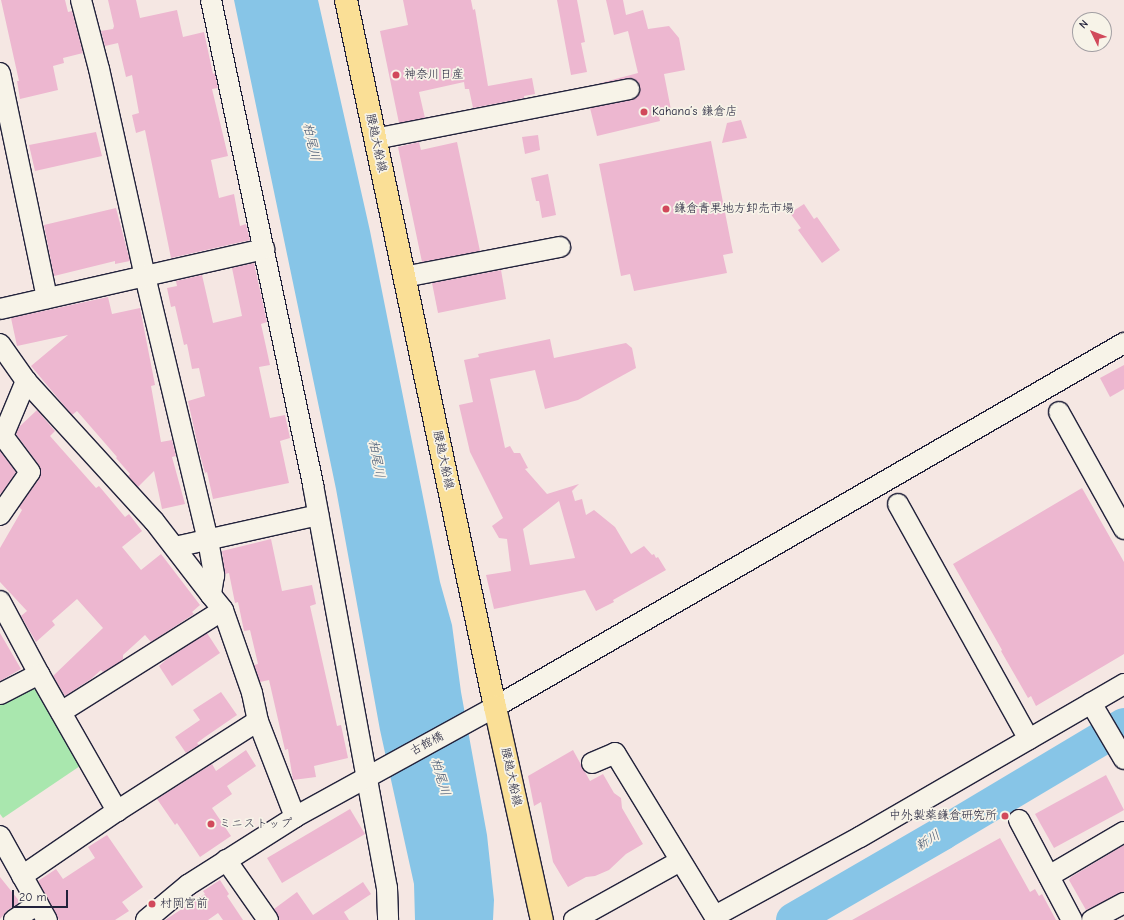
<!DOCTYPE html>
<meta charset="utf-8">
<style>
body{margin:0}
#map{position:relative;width:1124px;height:920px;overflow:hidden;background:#f5e7e3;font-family:"Comic Neue","Klee One",sans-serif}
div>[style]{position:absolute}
.green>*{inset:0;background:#a9e7ae}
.water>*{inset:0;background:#87c5e7}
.river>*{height:34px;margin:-17px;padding:0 17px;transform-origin:17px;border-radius:17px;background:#87c5e7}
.building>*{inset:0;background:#edb7d0}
.roads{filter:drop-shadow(1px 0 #22223b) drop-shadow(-1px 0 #22223b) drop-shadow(0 1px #22223b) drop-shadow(0 -1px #22223b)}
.minor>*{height:20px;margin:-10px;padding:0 10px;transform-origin:10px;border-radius:10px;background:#f7f3e8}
.major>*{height:22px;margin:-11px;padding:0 11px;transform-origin:11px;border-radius:11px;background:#fadf96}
.dots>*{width:11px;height:11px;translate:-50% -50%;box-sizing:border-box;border:2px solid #f7f3e8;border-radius:50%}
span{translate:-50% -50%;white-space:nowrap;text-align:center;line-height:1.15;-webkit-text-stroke:3.5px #f7f3e8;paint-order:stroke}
.poi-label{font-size:12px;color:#22223b}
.left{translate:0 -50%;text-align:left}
.right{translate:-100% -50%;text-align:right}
.street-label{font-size:12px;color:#22223b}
.water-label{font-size:13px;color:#40536f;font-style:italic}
.north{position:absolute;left:1072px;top:12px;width:40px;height:40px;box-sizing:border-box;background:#f7f3e8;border:1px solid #a29fa3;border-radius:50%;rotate:313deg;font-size:11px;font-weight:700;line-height:16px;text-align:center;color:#22223b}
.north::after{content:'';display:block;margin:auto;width:14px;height:18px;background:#d1495b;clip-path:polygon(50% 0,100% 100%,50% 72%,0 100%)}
.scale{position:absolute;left:12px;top:890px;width:56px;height:18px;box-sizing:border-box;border:2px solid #22223b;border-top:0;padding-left:5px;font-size:12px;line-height:14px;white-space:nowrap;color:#22223b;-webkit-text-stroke:3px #f7f3e8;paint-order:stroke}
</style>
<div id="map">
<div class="green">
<div style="clip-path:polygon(35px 687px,80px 766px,3px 818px,0 814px,0 705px)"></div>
</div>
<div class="water">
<div style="clip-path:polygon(234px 0,318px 0,370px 231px,440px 582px,452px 625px,461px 692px,487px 835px,494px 900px,493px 920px,415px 920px,414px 884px,380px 730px,336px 489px)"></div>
</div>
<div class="river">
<div style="left:793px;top:920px;width:173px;rotate:-30.1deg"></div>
<div style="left:943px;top:833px;width:211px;rotate:-30.8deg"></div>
</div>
<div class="building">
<div style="clip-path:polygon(1px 0,65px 0,68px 12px,72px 11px,83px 53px,63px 58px,64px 63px,53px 66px,58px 90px,20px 99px,17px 81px,19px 81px)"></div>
<div style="clip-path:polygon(108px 0,136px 0,140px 18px,177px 10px,183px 37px,204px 32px,213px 74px,215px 73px,218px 88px,212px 89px,228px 156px,211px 160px,219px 198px,234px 194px,240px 226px,246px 224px,250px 240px,171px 258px,145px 130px,136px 133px,132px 115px,139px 113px,132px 75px,126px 77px,118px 43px,105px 46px,101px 31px,113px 29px,114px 26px)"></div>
<div style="clip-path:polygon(403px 0,471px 0,473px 10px,475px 9px,488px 86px,532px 78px,535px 94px,524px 96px,524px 98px,473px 108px,469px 89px,465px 89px,464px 82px,419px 92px,425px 118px,399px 123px,380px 31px,408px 25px)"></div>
<div style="clip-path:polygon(557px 0,577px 0,585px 42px,581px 43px,587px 72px,571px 75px)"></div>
<div style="clip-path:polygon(606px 0,623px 0,626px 15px,643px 10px,648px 29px,669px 26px,679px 38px,685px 70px,664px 74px,672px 115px,659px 117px,660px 121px,597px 136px,590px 108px,632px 100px,640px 93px,640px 87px,638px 82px,632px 78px,597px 84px,638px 73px,628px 31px,614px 35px)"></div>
<div style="clip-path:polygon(741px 120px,747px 138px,722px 143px,727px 123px)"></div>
<div style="clip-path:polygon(96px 132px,102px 156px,35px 171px,29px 145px)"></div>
<div style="clip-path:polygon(538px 135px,540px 150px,525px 154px,522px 137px)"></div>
<div style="clip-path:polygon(711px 141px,733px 253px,723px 255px,727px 273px,634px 291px,630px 274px,621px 276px,599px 164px)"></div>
<div style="clip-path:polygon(419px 142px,421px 150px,457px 142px,480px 251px,422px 262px,398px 147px)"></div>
<div style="clip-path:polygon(548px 174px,556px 215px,542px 218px,539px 201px,536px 201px,531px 178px)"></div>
<div style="clip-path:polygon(804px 204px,814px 219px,817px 217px,840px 250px,822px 263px,798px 230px,801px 228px,790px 213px)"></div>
<div style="clip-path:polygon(116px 208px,130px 261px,115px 264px,115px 261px,54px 276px,44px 225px)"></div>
<div style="clip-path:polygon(254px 263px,267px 322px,261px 324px,270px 365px,259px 367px,270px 418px,285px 415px,290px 438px,280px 441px,289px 483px,213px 499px,207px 472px,205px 473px,199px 451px,188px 401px,205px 396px,199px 368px,192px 369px,187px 344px,184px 345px,175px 306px,171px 307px,167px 288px,177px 286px,176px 281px,202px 275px,213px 323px,242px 316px,232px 268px)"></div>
<div style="clip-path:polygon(501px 270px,506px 299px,438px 313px,432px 283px)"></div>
<div style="clip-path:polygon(108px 297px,112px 314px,140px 308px,155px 385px,151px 386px,161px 442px,172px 440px,176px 456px,172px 457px,185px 504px,162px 509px,154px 471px,138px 487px,128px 476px,130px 474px,116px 458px,117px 457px,77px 411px,72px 415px,31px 366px,68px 335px,17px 346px,11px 318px)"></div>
<div style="clip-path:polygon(evenodd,550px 339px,554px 358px,626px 343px,632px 348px,636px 368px,578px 400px,545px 409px,535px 370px,490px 379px,505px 448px,510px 446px,514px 453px,520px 453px,528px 468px,525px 469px,547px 494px,579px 484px,571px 492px,572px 491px,575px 501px,582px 499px,586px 515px,594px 510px,615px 527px,631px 554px,644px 546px,652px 555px,654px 554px,656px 558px,658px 557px,666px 570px,613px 600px,614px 602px,596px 611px,585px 590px,494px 609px,486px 575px,511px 571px,507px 539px,499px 538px,492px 526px,503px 518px,470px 452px,459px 405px,473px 402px,464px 360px,479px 357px,478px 354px,550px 339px,559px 501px,575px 558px,530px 565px,523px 529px,559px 501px)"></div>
<div style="clip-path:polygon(1124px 365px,1124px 389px,1110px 397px,1100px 378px)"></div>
<div style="clip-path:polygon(37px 410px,55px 431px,50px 436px,96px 488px,99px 486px,125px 517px,129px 514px,142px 531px,122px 547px,141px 570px,161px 554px,200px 605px,192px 612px,194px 614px,151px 642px,145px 635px,123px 655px,123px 659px,120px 662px,103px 672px,101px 670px,91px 679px,65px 696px,53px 676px,103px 628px,77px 599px,52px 621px,55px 625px,36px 642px,21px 616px,27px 611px,0 582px,0 548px,22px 510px,19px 507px,39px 479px,41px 472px,39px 465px,16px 434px,19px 427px)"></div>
<div style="clip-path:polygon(0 451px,16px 472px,1px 494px,0 493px)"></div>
<div style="clip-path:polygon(1082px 488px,1124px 562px,1124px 654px,1036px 706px,1031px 696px,1028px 698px,1001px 651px,1002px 650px,953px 564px)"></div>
<div style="clip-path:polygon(271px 539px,282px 591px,312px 585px,316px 604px,310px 606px,337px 726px,341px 725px,348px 758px,314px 766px,316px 777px,293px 780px,288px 749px,285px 750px,269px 680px,260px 682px,254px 665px,258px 664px,250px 630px,244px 631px,238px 602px,235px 603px,229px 573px,225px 574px,222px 551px)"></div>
<div style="clip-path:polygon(0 633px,21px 669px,0 681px)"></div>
<div style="clip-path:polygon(207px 633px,220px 653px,172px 686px,159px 666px,167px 659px)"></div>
<div style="clip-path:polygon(221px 692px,237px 715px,205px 737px,197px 743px,199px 745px,186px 753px,175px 737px,200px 720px,193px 710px)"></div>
<div style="clip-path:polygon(246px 750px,256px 766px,227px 786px,232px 794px,212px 808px,231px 836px,200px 857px,177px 823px,175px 825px,157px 799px,212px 764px,216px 771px)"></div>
<div style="clip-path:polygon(573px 750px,590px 781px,603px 774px,614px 793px,621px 798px,622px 808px,643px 844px,626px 854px,609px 870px,595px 876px,586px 877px,568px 887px,553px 862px,541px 802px,534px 806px,528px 776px)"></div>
<div style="clip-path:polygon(1106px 775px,1124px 810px,1054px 848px,1035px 814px)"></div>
<div style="clip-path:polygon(350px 809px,365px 834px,282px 883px,267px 858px)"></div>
<div style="clip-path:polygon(107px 835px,143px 887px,122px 902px,129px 911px,115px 920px,59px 920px,38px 881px,56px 869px,63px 879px,95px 858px,88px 847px)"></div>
<div style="clip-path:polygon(1000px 838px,1030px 892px,1035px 889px,1039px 896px,1042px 894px,1056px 920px,852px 920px)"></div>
<div style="clip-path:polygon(1124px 845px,1124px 892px,1086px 910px,1069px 880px,1071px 877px)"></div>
<div style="clip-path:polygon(0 877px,20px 902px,8px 910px,0 919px)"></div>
<div style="clip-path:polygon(220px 880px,229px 894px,227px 896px,243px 920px,223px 920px,218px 913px,208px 920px,165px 920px,205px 894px,203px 891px)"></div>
<div style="clip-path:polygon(363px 882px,371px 894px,344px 912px,349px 920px,279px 920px,274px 909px,297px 892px,313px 915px)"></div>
</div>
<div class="roads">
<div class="minor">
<div style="left:81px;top:0;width:71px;rotate:75.4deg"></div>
<div style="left:99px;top:69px;width:212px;rotate:77.5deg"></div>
<div style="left:145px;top:276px;width:271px;rotate:76.6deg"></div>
<div style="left:208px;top:540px;width:36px;rotate:80deg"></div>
<div style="left:214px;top:575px;width:20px;rotate:99deg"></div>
<div style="left:211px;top:595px;width:19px;rotate:51deg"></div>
<div style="left:223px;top:610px;width:88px;rotate:70.7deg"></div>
<div style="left:252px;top:693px;width:29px;rotate:78deg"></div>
<div style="left:258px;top:721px;width:103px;rotate:68.9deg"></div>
<div style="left:211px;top:0;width:496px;rotate:78.1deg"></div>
<div style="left:313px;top:485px;width:410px;rotate:79.6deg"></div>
<div style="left:387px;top:888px;width:32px;rotate:88deg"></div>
<div style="left:0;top:73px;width:230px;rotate:78.2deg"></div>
<div style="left:375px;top:139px;width:259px;rotate:-11.1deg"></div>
<div style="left:404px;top:277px;width:159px;rotate:-10.9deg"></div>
<div style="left:0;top:309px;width:271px;rotate:-12.8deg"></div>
<div style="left:0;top:344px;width:45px;rotate:54.9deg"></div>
<div style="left:26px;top:381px;width:190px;rotate:47.6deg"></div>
<div style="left:154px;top:521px;width:93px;rotate:52.4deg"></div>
<div style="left:1059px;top:412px;width:134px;rotate:60.9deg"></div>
<div style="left:898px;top:504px;width:269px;rotate:60.9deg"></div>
<div style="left:0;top:515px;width:52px;rotate:-55.1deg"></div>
<div style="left:30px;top:472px;width:45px;rotate:-126.9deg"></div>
<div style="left:3px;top:436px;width:60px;rotate:-67.3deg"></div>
<div style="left:175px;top:547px;width:147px;rotate:-12.6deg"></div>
<div style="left:0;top:601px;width:83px;rotate:61.9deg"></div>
<div style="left:39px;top:674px;width:158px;rotate:60.3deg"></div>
<div style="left:0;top:694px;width:44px;rotate:-27.1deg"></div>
<div style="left:1091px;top:703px;width:65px;rotate:59.5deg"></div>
<div style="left:61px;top:712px;width:191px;rotate:-32.2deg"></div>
<div style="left:592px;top:763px;width:25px;rotate:-23deg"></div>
<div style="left:615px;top:753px;width:196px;rotate:58.6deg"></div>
<div style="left:1019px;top:820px;width:113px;rotate:62.1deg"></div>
<div style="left:0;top:836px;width:96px;rotate:60.8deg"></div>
<div style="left:226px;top:860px;width:73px;rotate:55deg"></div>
<div style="left:22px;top:876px;width:115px;rotate:-34.4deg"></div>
<div style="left:117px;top:811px;width:167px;rotate:-32.6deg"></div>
<div style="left:1049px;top:876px;width:87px;rotate:-30.4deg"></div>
<div style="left:715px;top:916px;width:165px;rotate:-28.6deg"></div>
<div style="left:860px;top:837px;width:305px;rotate:-30.1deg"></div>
<div style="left:14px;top:920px;width:29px;rotate:-34deg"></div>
<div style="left:146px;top:920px;width:55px;rotate:-39.8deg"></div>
<div style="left:188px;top:885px;width:127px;rotate:-32.4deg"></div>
<div style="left:295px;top:817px;width:228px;rotate:-28.8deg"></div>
<div style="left:495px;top:707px;width:727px;rotate:-30.06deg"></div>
<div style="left:574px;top:920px;width:121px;rotate:-29.1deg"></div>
<div style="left:1092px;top:920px;width:36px;rotate:-28deg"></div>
</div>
<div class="major">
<div style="left:346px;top:0;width:723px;rotate:78.1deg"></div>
<div style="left:495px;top:707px;width:218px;rotate:77.6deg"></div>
</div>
</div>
<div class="dots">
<div style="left:396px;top:75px;background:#d1495b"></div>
<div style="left:644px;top:112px;background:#d1495b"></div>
<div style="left:666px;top:209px;background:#d1495b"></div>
<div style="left:1005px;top:816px;background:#d1495b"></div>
<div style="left:211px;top:824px;background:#d1495b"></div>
<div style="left:152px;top:904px;background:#d1495b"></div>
</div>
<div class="poi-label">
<span class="left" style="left:404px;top:75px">神奈川日産</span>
<span class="left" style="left:652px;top:112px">Kahana’s 鎌倉店</span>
<span class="left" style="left:674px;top:209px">鎌倉青果地方卸売市場</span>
<span class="right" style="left:997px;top:816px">中外製薬鎌倉研究所</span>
<span class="left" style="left:219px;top:824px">ミニストップ</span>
<span class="left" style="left:160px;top:904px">村岡宮前</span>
</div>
<div class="street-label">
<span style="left:376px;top:143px;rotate:78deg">腰越大船線</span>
<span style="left:443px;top:460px;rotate:78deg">腰越大船線</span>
<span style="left:427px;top:744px;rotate:-28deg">古館橋</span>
<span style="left:511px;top:777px;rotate:78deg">腰越大船線</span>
</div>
<div class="water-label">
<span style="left:311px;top:142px;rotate:77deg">柏尾川</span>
<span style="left:376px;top:459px;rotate:80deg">柏尾川</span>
<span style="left:440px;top:777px;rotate:74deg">柏尾川</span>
<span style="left:928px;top:841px;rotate:-31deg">新川</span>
</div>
<div class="north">N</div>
<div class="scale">20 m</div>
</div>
